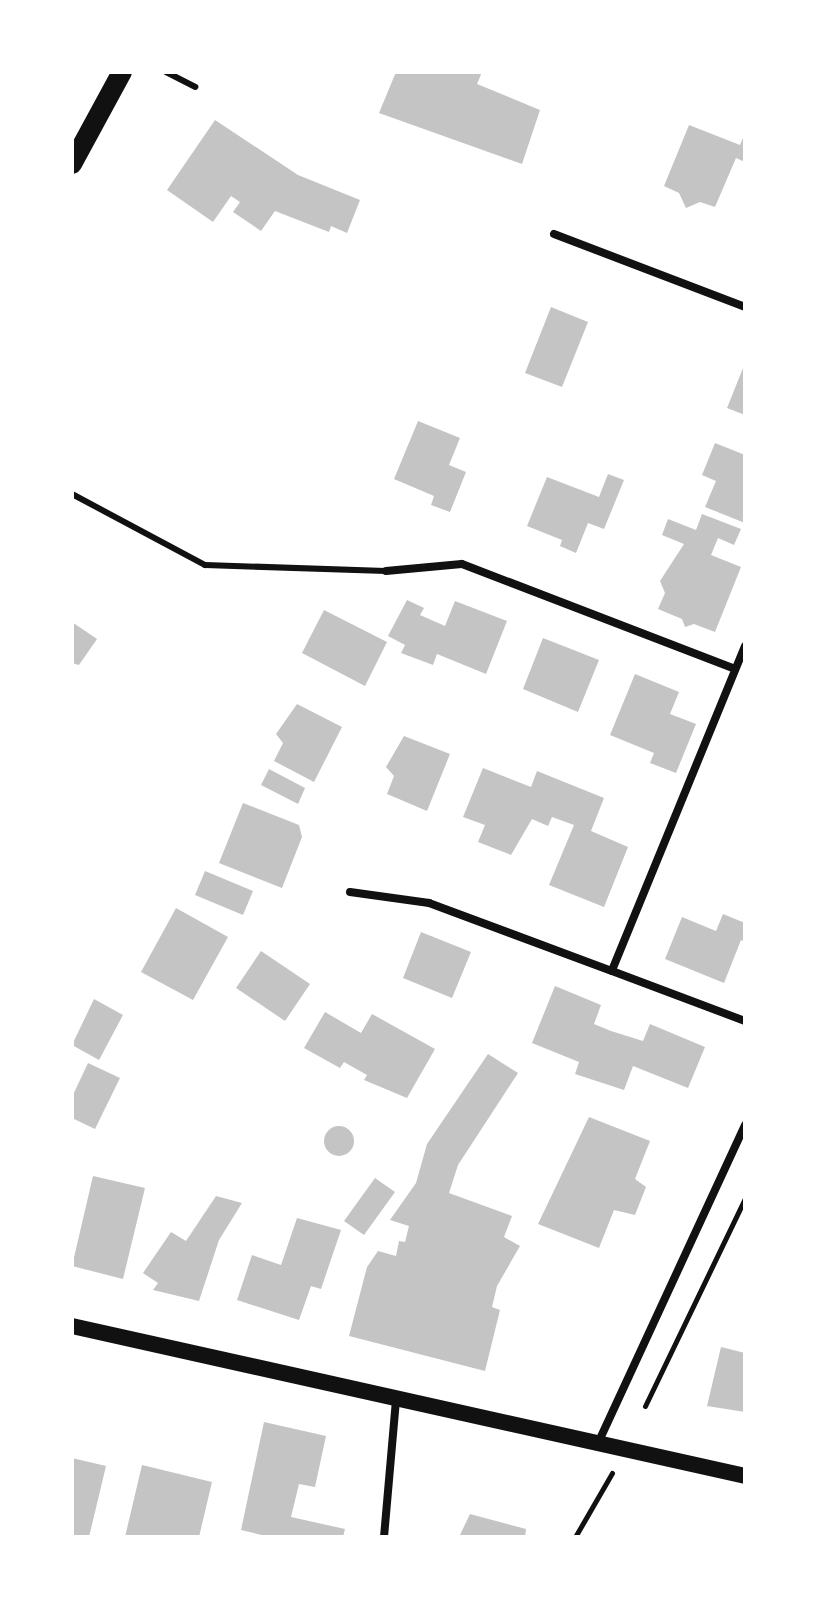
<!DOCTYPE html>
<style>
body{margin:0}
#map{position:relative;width:817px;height:1609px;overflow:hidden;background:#fff;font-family:"Space Grotesk",sans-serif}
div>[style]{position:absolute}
.building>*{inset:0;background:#c4c4c4}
.round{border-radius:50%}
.path>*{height:5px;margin:-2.5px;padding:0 2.5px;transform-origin:2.5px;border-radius:2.5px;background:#111}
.service>*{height:6px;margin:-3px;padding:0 3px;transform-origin:3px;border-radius:3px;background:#111}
.minor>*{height:8px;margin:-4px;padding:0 4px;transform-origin:4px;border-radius:4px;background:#111}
.secondary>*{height:16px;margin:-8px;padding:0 8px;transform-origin:8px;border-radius:8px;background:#111}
.primary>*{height:20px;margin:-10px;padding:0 10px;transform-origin:10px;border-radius:10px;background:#111}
span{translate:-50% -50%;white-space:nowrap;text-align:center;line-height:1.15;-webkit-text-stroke:8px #fff;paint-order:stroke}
.frame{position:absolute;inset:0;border:74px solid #fff;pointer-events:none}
</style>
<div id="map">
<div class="building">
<div style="clip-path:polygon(396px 72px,482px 72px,477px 84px,540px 110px,522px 164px,379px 113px)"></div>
<div style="clip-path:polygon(215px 120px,298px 175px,360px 200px,347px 233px,331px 226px,329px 232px,275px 211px,261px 231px,233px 212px,240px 202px,231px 196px,213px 222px,167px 190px)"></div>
<div style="clip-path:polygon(689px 125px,740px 145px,745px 133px,745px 162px,736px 158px,715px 207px,700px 202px,686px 208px,679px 193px,664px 186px)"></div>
<div style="clip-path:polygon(551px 307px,588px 322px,562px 387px,525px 373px)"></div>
<div style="clip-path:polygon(745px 363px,745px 415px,727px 408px)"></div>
<div style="clip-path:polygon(418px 421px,460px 438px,449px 465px,466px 472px,450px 512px,431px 505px,434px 496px,394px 479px)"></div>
<div style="clip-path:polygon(715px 443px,745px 455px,745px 523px,705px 507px,716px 481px,702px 475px)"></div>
<div style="clip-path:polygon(608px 474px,624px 480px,604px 529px,588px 523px,576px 553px,560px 546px,562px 540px,527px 526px,547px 477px,599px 497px)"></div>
<div style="clip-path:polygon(702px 514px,741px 529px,734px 545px,718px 538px,711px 555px,741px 567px,715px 632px,694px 624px,685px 627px,682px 619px,658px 609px,665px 593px,660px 581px,684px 544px,662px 535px,668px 519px,696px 530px)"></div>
<div style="clip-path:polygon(407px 600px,424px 608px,420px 615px,445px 626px,455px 601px,507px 621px,486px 674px,437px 654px,433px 665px,401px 653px,405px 645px,388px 636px)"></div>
<div style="clip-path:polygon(324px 610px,387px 642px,365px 686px,302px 653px)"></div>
<div style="clip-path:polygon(72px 622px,97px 639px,79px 665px,72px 663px)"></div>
<div style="clip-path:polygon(543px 638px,599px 660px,578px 712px,523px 689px)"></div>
<div style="clip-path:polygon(635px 674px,679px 692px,670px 714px,696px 724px,676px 773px,650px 763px,654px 753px,610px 735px)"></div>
<div style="clip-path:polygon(297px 704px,342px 727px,314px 782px,274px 761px,283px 743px,276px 734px)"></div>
<div style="clip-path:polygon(404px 736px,450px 754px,427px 811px,387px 794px,394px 776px,386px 767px)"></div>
<div style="clip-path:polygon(483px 768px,531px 787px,537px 771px,604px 798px,591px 831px,628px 847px,604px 907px,549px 885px,574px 825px,552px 817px,548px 826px,532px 819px,511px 855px,478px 842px,485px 825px,463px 817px)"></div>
<div style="clip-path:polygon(269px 769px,305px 788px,298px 804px,261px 785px)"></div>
<div style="clip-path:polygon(243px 803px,299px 825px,302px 837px,282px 888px,219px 863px)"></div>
<div style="clip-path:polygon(205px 871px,253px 891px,243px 915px,195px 895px)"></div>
<div style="clip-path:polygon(176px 908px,228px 937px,193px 1000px,141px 972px)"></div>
<div style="clip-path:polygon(723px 914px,745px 923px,745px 942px,741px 940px,724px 983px,665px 959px,682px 917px,716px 931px)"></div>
<div style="clip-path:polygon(421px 932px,471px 952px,452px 998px,403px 978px)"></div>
<div style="clip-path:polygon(261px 951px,310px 984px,285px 1021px,236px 988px)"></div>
<div style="clip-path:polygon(555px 986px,601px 1005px,594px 1024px,611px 1031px,643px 1041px,650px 1024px,705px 1047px,688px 1088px,633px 1066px,624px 1090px,575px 1074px,579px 1062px,532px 1043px)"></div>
<div style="clip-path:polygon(94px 999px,123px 1015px,99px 1060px,72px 1045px)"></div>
<div style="clip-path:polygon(325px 1012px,361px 1033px,372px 1014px,435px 1049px,407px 1098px,364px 1080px,367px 1075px,344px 1062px,340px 1068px,304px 1048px)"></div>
<div style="clip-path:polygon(488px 1054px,518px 1073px,458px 1165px,449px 1193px,512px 1216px,504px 1237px,520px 1246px,497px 1286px,492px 1307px,500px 1310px,485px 1371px,349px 1336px,367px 1267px,378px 1251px,396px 1256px,399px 1241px,405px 1242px,409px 1226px,390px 1220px,416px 1183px,427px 1144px)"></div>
<div style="clip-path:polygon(88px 1063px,120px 1078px,95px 1129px,72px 1118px,72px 1097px)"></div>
<div style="clip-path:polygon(589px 1117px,650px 1141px,635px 1179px,646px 1187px,635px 1215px,614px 1210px,599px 1248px,538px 1224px)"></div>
<div class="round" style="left:324px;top:1126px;width:30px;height:30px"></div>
<div style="clip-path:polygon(93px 1176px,145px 1188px,123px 1279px,72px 1266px)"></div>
<div style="clip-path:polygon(375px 1178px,395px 1192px,364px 1235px,344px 1221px)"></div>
<div style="clip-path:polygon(216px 1196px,242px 1203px,219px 1240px,199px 1301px,153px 1290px,158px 1283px,143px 1273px,171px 1232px,186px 1241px)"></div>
<div style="clip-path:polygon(297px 1218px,341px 1230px,321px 1289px,311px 1286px,299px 1320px,237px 1300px,252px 1255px,281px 1265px)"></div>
<div style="clip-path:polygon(721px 1347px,745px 1353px,745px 1412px,707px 1406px)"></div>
<div style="clip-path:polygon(264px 1422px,326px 1436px,315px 1487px,299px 1484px,291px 1517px,345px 1529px,343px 1537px,270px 1537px,241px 1530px)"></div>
<div style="clip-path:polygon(72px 1458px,106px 1466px,89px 1537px,72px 1537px)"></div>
<div style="clip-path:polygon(142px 1465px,212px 1482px,199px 1537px,125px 1537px)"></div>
<div style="clip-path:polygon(470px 1514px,526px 1529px,525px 1537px,459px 1537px)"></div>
</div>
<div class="path">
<div style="left:645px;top:1406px;width:231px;rotate:-64.3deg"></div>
<div style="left:575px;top:1537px;width:74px;rotate:-60deg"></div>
</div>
<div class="service">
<div style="left:166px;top:72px;width:33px;rotate:27deg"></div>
<div style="left:72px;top:494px;width:151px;rotate:28.1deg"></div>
<div style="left:205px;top:565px;width:181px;rotate:1.9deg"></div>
</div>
<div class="minor">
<div style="left:554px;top:234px;width:204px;rotate:20.9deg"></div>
<div style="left:386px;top:571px;width:76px;rotate:-5.3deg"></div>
<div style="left:462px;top:564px;width:292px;rotate:21deg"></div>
<div style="left:745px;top:646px;width:351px;rotate:112.3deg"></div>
<div style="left:612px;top:971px;width:142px;rotate:20.6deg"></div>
<div style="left:350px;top:892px;width:80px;rotate:7.9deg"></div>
<div style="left:429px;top:903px;width:195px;rotate:20.4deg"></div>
<div style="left:599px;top:1441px;width:348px;rotate:-65.2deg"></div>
<div style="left:384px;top:1537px;width:139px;rotate:-85deg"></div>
</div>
<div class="secondary">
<div style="left:72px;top:1326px;width:690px;rotate:12.56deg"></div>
</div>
<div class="primary">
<div style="left:72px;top:164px;width:105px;rotate:-61.5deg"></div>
</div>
<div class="frame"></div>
</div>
